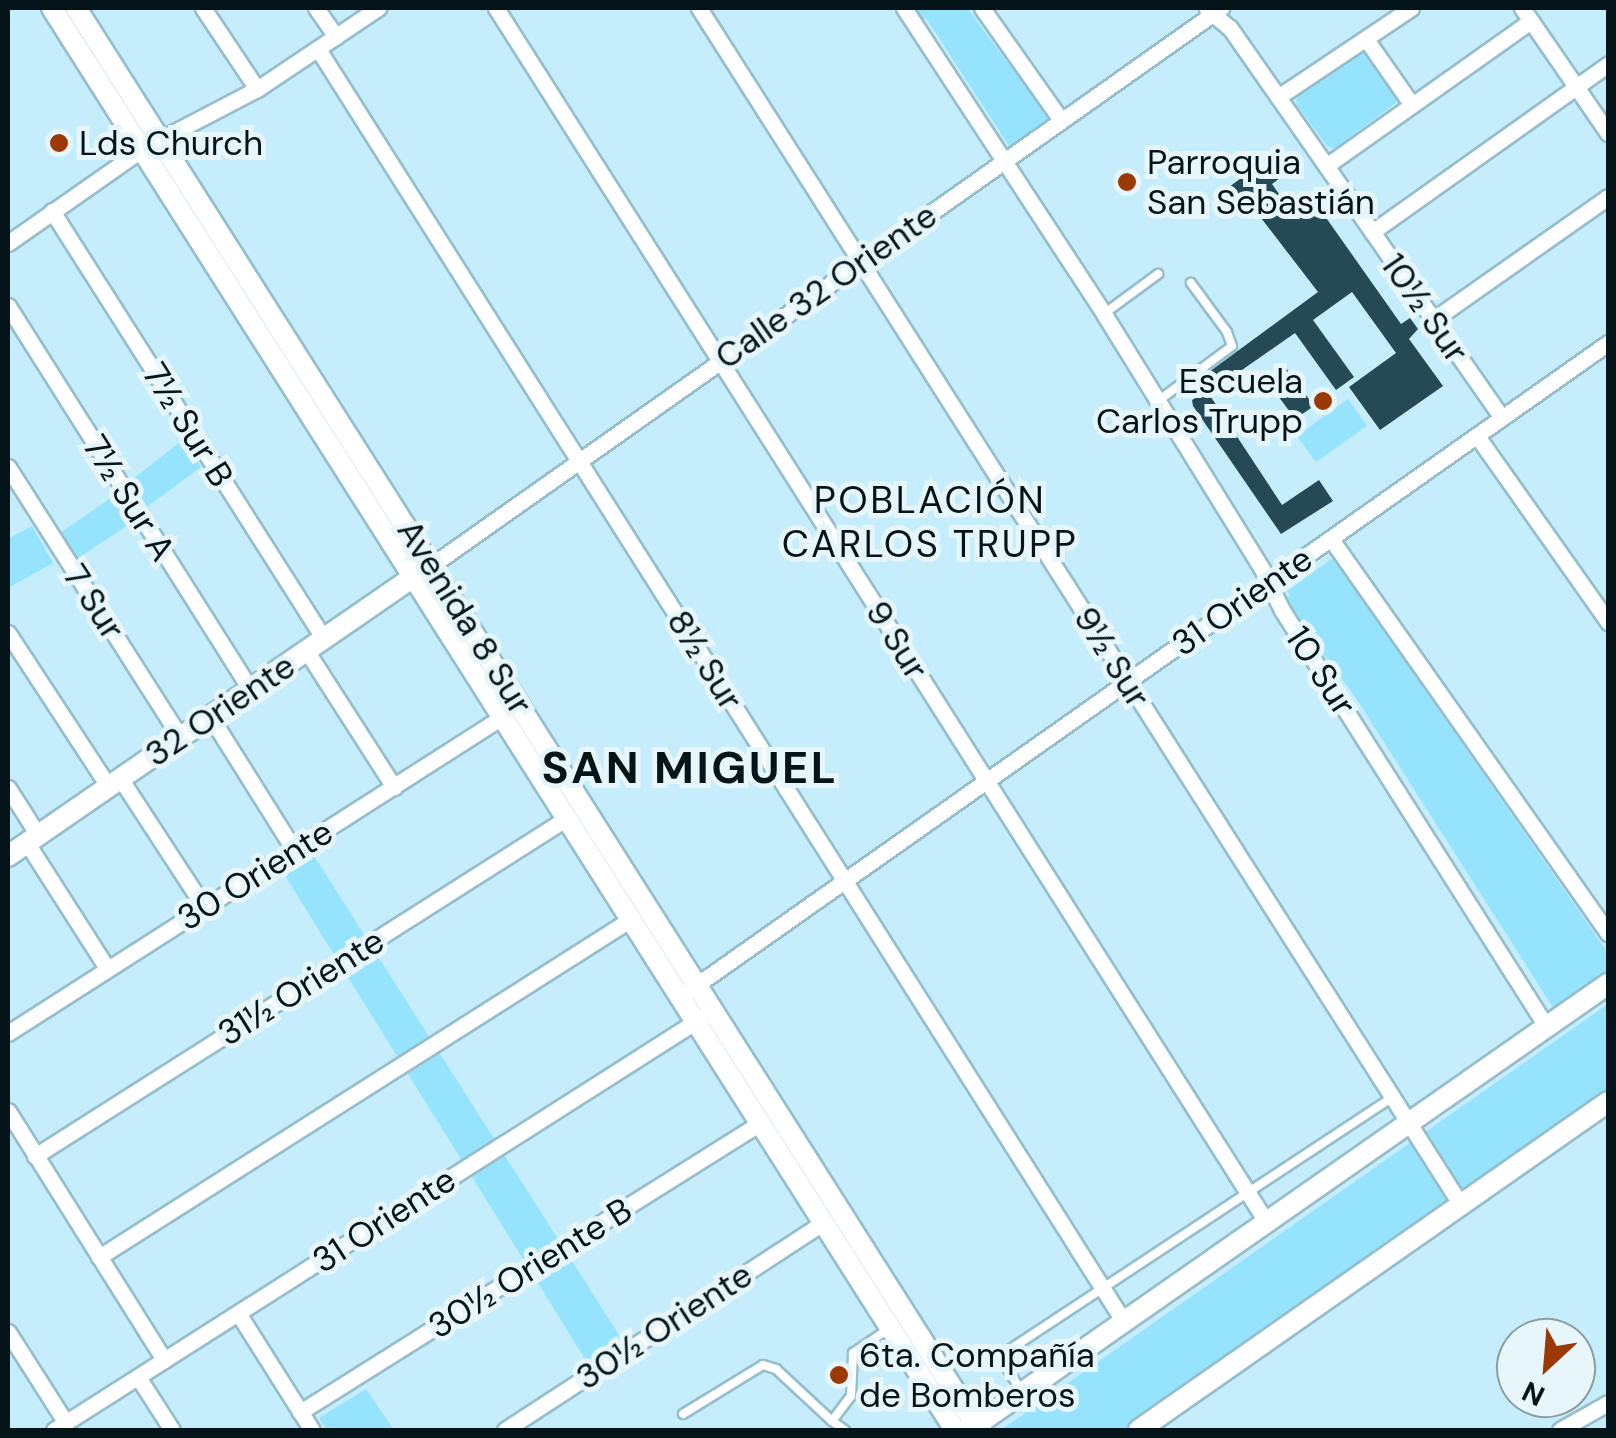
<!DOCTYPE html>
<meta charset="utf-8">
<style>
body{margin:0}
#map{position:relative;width:1616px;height:1438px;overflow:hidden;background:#c5edfb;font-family:"DM Sans",sans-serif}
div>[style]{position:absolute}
.green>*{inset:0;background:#96e3fd}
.building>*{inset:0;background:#254955}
.roads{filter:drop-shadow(2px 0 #97becc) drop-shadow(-2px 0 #97becc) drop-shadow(0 2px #97becc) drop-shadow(0 -2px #97becc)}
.service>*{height:8px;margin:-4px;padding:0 4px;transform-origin:4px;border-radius:4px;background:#fff}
.minor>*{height:15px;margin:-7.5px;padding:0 7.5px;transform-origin:7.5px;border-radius:7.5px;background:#fff}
.tertiary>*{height:20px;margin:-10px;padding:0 10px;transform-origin:10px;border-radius:10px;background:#fff}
.secondary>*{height:22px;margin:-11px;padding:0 11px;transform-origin:11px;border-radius:11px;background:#fff}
.dots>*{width:28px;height:28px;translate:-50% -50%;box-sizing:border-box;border:5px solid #e6f6fb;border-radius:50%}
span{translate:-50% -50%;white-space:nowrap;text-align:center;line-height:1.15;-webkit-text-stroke:10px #e6f6fb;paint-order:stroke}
.poi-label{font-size:35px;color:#051418}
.left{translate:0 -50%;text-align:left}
.right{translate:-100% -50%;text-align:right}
.street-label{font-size:35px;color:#051418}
.neighbourhood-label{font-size:38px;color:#051418;letter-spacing:2.5px}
.district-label{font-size:45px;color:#051418;font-weight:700;letter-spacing:2.5px}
.frame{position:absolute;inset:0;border:10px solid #051418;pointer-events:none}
.north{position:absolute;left:1496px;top:1318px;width:100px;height:100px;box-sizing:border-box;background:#e6f6fb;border:2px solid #8c9ca0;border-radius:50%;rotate:206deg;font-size:28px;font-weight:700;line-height:40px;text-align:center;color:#051418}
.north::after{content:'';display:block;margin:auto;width:35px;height:45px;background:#9c3803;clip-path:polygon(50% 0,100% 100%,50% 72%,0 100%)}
</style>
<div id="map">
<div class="green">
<div style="clip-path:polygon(909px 8px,967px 8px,1053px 123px,1013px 152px,926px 18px,919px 22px)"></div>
<div style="clip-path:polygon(1359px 53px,1367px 54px,1397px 96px,1396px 103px,1334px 149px,1327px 146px,1296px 104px,1297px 96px)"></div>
<div style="clip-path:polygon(1348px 399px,1367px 426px,1316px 462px,1297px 436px)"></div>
<div style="clip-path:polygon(184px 439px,201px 467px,147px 507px,128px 483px)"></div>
<div style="clip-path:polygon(115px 495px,131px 523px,75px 560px,57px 535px)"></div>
<div style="clip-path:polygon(32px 526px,53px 563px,8px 588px,8px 539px)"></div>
<div style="clip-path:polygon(1333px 558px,1608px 953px,1608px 970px,1554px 1009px,1354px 695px,1283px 600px,1290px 595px,1287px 591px)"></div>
<div style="clip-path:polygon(314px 856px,621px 1338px,587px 1362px,284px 874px)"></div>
<div style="clip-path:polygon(1608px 1004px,1608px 1092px,1597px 1101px,1123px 1430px,1001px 1430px)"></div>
<div style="clip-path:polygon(366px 1389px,394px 1430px,327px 1430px,319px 1418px)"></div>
</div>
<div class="building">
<div style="clip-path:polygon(1278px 151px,1292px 169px,1272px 184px,1293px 214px,1305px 205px,1315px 217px,1322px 212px,1401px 324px,1410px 318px,1418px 329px,1409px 339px,1443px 386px,1380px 430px,1349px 387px,1396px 353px,1352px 292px,1313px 320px,1354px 377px,1336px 390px,1295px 333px,1219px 386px,1209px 372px,1318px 292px,1248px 201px,1242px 205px,1229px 187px)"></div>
<div style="clip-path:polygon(1286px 368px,1314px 406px,1295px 419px,1268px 382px)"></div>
<div style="clip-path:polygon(1207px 391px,1282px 505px,1319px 480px,1333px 501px,1281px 534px,1193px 406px,1192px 400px)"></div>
</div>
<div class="roads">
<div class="service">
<div style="left:1105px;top:313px;width:66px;rotate:-36.3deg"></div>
<div style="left:1158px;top:401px;width:92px;rotate:-36.6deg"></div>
<div style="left:1232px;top:346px;width:15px;rotate:-110deg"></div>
<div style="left:1227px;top:332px;width:61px;rotate:-126.3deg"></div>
<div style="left:1021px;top:1391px;width:41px;rotate:-121deg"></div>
<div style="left:1000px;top:1356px;width:469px;rotate:-33.4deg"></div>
<div style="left:683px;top:1414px;width:94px;rotate:-31.5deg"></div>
<div style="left:763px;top:1365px;width:14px;rotate:17deg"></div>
<div style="left:776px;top:1369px;width:76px;rotate:42.9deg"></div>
<div style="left:832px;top:1421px;width:31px;rotate:-53deg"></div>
<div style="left:851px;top:1396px;width:43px;rotate:-87.3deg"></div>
<div style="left:853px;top:1353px;width:41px;rotate:-34.1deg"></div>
<div style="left:832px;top:1421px;width:16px;rotate:35deg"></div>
</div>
<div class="minor">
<div style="left:203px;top:8px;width:97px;rotate:56.3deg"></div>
<div style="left:316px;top:8px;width:35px;rotate:55deg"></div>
<div style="left:496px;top:8px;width:1439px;rotate:57.6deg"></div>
<div style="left:699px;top:8px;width:1419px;rotate:57.52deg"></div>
<div style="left:904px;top:8px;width:366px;rotate:56.8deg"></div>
<div style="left:1104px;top:314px;width:300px;rotate:58.2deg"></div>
<div style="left:1262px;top:569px;width:46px;rotate:64deg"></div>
<div style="left:1282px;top:610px;width:494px;rotate:57.6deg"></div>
<div style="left:982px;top:8px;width:137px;rotate:54.8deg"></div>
<div style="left:1522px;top:8px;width:152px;rotate:55.5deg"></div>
<div style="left:1207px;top:9px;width:30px;rotate:40deg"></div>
<div style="left:1230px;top:28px;width:475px;rotate:55.1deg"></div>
<div style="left:1366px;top:39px;width:80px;rotate:55.1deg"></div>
<div style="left:318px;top:49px;width:1507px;rotate:57.66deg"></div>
<div style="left:1278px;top:97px;width:160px;rotate:-33.8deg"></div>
<div style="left:1326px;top:166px;width:251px;rotate:-35.3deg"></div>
<div style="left:52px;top:211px;width:507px;rotate:57.56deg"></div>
<div style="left:1372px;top:232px;width:290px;rotate:-35.4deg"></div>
<div style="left:8px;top:243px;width:164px;rotate:-35deg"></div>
<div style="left:142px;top:149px;width:130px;rotate:-27.6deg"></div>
<div style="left:257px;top:89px;width:146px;rotate:-33.8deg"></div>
<div style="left:8px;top:306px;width:453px;rotate:57.7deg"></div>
<div style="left:1433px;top:320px;width:214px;rotate:-35.1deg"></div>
<div style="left:1477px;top:436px;width:228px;rotate:54.8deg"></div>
<div style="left:8px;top:467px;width:320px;rotate:57.5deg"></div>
<div style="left:1331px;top:539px;width:482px;rotate:54.9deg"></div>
<div style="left:432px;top:565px;width:966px;rotate:-35.22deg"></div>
<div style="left:8px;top:633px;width:183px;rotate:56.8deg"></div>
<div style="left:306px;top:650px;width:163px;rotate:57.3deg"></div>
<div style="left:210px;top:716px;width:158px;rotate:57.9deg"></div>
<div style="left:120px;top:778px;width:154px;rotate:56.9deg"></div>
<div style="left:8px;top:788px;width:56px;rotate:57.4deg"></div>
<div style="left:27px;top:843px;width:148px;rotate:57.4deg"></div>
<div style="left:688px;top:991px;width:1125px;rotate:-35.16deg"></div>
<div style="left:8px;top:1033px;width:586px;rotate:-32.61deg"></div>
<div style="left:8px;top:1111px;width:294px;rotate:57.9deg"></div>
<div style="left:35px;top:1156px;width:630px;rotate:-32.43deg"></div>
<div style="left:99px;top:1257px;width:630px;rotate:-32.43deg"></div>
<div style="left:238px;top:1313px;width:138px;rotate:57.7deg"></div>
<div style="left:8px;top:1332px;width:108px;rotate:57.5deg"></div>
<div style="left:138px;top:1377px;width:63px;rotate:57.3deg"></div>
<div style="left:300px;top:1412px;width:543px;rotate:-32.14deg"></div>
<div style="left:54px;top:1430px;width:771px;rotate:-32.49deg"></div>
<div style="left:505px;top:1430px;width:379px;rotate:-33.1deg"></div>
<div style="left:1560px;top:1430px;width:55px;rotate:-29.4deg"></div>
</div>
<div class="tertiary">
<div style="left:52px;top:8px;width:1684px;rotate:57.58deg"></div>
<div style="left:76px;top:8px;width:1679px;rotate:57.58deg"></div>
<div style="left:976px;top:1425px;width:771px;rotate:-34.91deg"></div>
<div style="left:8px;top:856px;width:503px;rotate:-34.54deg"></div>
<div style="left:1139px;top:1430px;width:572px;rotate:-34.97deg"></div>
</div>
<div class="secondary">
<div style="left:969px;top:1430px;width:9px;rotate:-36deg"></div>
<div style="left:976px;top:1425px;width:6px;rotate:51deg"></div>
</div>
</div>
<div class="dots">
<div style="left:59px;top:143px;background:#9c3803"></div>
<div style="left:1127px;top:182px;background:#9c3803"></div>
<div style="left:1323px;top:401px;background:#9c3803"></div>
<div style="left:839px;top:1375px;background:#9c3803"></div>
</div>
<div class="poi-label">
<span class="left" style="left:79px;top:143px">Lds Church</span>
<span class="left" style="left:1147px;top:182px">Parroquia<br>San Sebastián</span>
<span class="right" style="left:1303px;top:401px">Escuela<br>Carlos Trupp</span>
<span class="left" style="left:859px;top:1375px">6ta. Compañía<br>de Bomberos</span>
</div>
<div class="street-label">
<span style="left:826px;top:286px;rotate:-35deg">Calle 32 Oriente</span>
<span style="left:1425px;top:308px;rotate:55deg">10½ Sur</span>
<span style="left:188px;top:425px;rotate:58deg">7½ Sur B</span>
<span style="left:129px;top:498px;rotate:58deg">7½ Sur A</span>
<span style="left:1242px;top:601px;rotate:-35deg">31 Oriente</span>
<span style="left:94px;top:602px;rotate:57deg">7 Sur</span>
<span style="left:465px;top:617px;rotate:58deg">Avenida 8 Sur</span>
<span style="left:897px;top:640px;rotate:58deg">9 Sur</span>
<span style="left:1112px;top:657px;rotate:58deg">9½ Sur</span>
<span style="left:705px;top:660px;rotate:58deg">8½ Sur</span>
<span style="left:1321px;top:671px;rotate:57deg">10 Sur</span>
<span style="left:220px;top:710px;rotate:-34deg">32 Oriente</span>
<span style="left:255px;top:875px;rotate:-32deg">30 Oriente</span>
<span style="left:301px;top:987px;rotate:-32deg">31½ Oriente</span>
<span style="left:384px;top:1220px;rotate:-33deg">31 Oriente</span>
<span style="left:530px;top:1268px;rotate:-32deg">30½ Oriente B</span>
<span style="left:664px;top:1326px;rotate:-33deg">30½ Oriente</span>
</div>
<div class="neighbourhood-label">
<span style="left:930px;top:523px">POBLACIÓN<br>CARLOS TRUPP</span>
</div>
<div class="district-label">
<span style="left:690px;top:768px">SAN MIGUEL</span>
</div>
<div class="frame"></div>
<div class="north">N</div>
</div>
